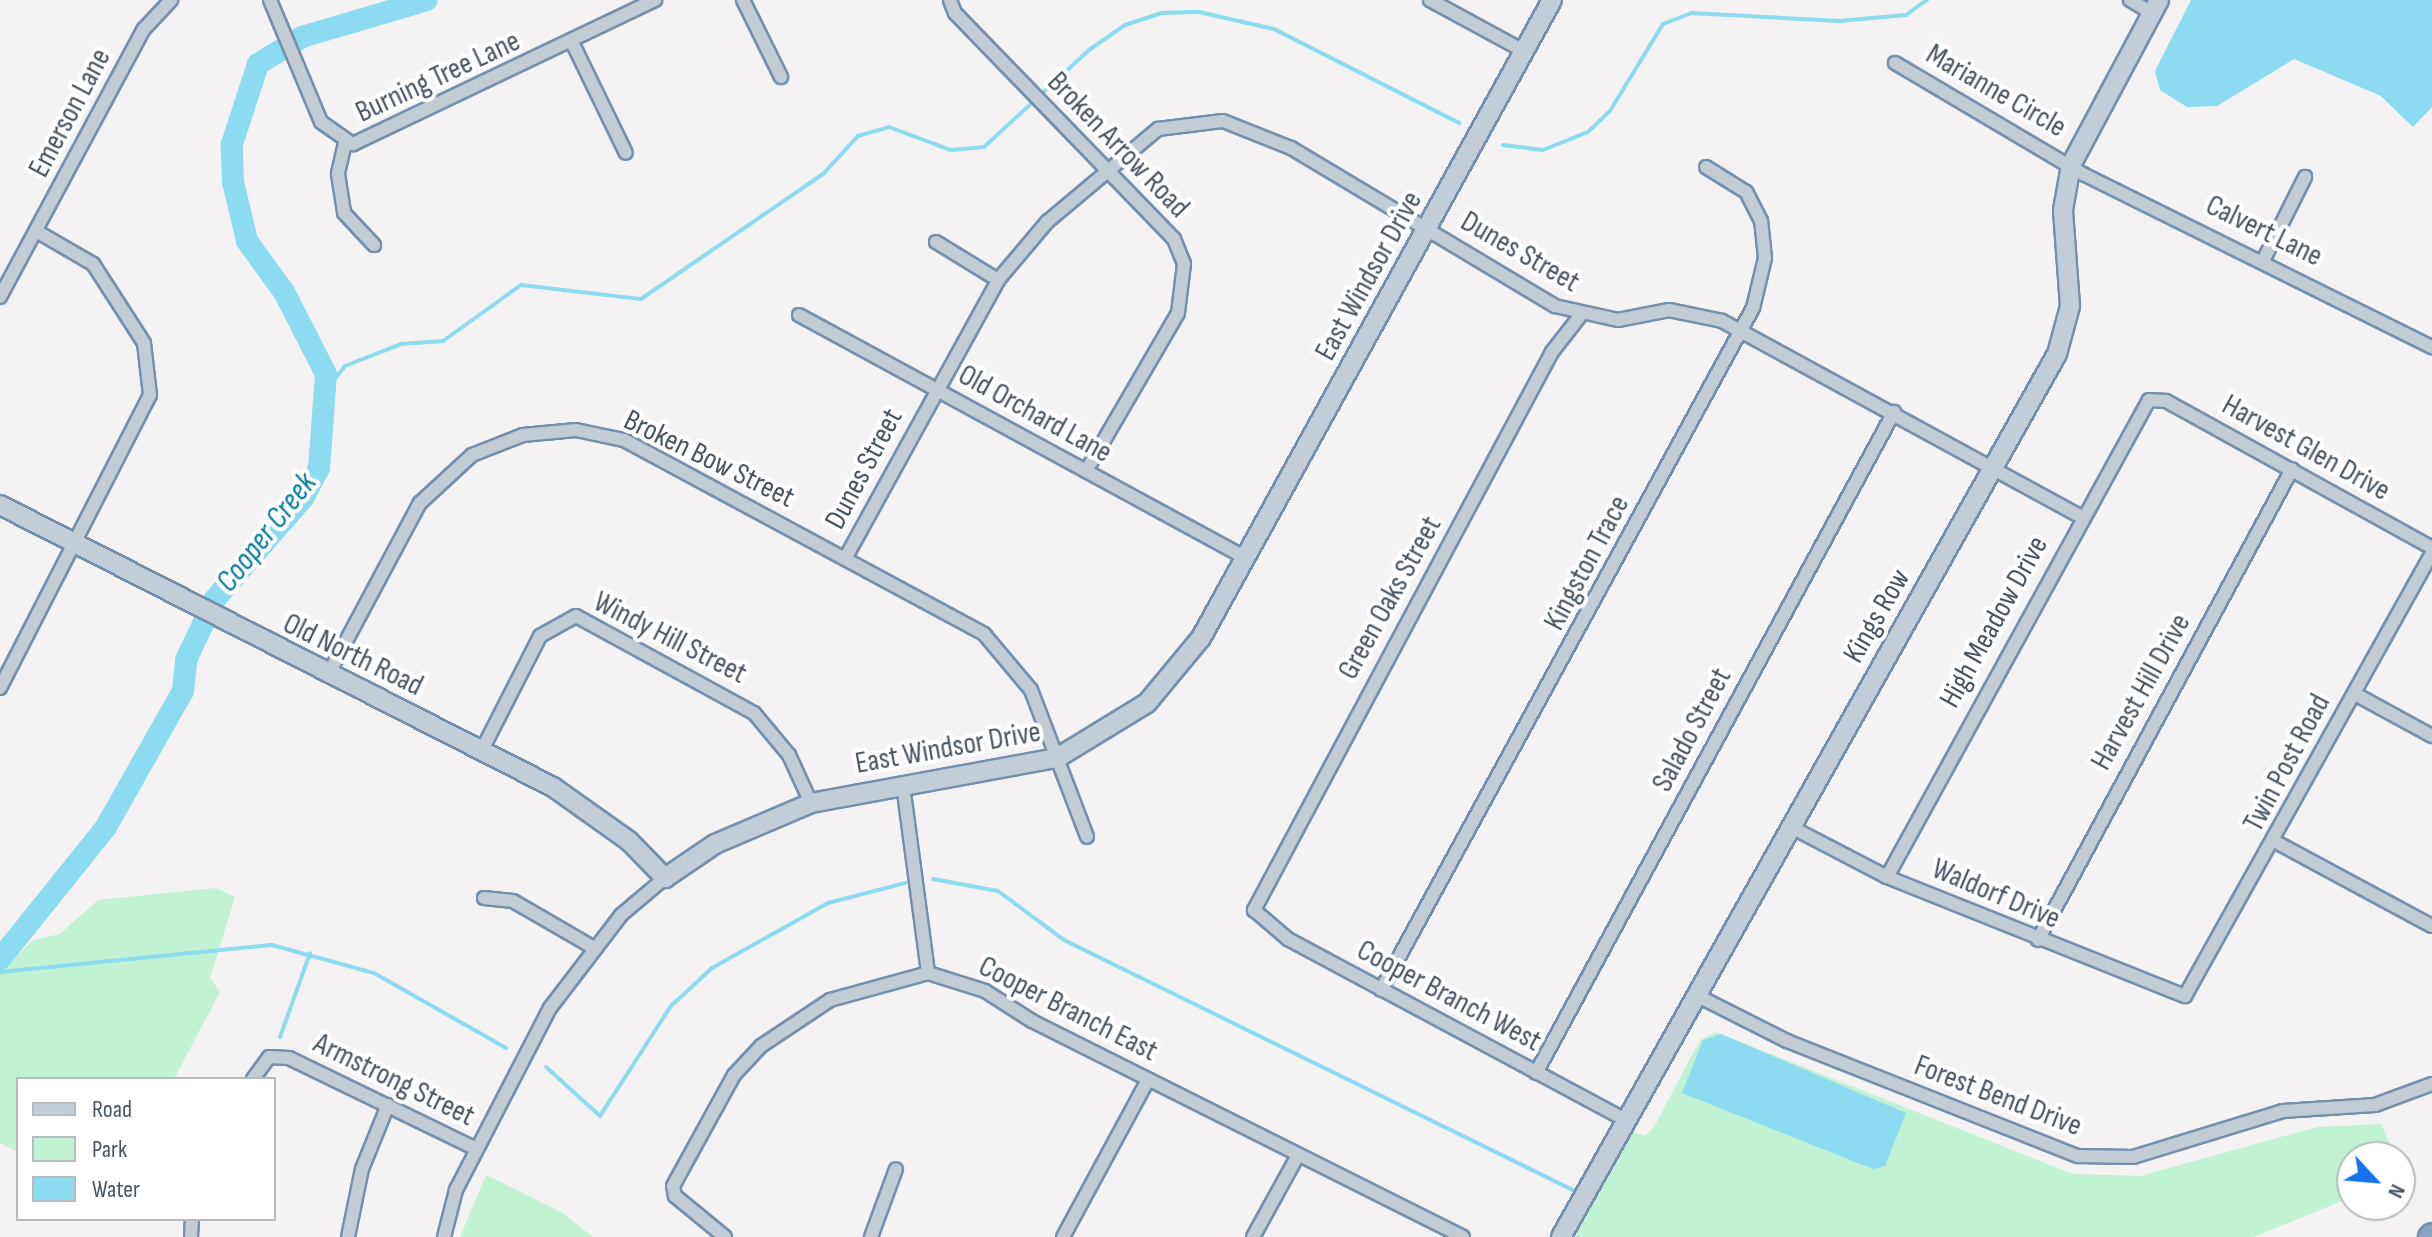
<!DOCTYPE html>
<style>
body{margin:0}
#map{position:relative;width:2432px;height:1237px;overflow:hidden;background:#f4f2f2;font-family:"Sofia Sans Condensed",sans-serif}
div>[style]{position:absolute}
.green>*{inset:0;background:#c1f2d4}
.water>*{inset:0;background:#8cdbf0}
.stream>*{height:4px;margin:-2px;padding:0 2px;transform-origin:2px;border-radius:2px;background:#8cdbf0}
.river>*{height:22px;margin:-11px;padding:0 11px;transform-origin:11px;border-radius:11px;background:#8cdbf0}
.roads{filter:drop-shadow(2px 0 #748fae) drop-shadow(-2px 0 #748fae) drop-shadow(0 2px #748fae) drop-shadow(0 -2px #748fae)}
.street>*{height:12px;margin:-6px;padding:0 6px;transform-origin:6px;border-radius:6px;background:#c3ccd4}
.secondary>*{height:18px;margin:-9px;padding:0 9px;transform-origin:9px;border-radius:9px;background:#c3cdd9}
.highway>*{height:24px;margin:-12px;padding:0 12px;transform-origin:12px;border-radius:12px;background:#89a4c2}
span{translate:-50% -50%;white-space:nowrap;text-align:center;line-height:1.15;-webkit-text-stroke:8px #fff;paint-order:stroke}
.street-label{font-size:30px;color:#495561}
.water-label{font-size:32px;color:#087d9d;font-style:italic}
.legend{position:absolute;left:16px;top:1077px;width:260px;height:144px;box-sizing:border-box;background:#fff;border:2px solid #b6bbc0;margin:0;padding:10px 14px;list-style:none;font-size:24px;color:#495561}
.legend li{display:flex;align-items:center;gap:16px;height:40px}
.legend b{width:40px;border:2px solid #b6bbc0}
.north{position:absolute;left:2336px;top:1141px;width:80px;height:80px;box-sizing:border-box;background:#fff;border:2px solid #b6bbc0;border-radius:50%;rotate:116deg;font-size:22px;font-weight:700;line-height:32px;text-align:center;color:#495561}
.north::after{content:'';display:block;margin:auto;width:28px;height:36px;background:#1372ed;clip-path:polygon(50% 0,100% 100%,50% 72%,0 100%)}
</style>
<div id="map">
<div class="green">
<div style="clip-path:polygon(216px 888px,235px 897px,210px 978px,220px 992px,174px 1079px,18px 1079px,18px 1152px,0 1143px,0 973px,33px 940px,60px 934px,98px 900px)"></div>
<div style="clip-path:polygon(1716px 1032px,2072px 1174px,2140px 1176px,2317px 1127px,2381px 1124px,2396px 1157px,2352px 1157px,2352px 1197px,2253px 1237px,1561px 1237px,1621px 1128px,1645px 1136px,1654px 1127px,1700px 1040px)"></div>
<div style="clip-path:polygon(486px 1175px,561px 1212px,593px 1237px,460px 1237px)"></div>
</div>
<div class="water">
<div style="clip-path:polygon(2191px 0,2432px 0,2432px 107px,2413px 127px,2381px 96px,2294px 59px,2217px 106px,2187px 107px,2160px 90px,2155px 71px)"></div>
<div style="clip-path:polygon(1721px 1034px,1906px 1113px,1885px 1166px,1873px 1169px,1682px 1093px,1703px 1040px)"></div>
</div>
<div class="stream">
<div style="left:1503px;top:145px;width:40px;rotate:7.1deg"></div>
<div style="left:1543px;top:150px;width:48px;rotate:-21.8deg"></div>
<div style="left:1588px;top:132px;width:30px;rotate:-44deg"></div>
<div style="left:1610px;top:111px;width:102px;rotate:-58.7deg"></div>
<div style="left:1663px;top:24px;width:30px;rotate:-21deg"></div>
<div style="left:1691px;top:13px;width:148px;rotate:3.1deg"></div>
<div style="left:1839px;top:21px;width:67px;rotate:-5.1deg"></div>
<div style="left:1906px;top:15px;width:26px;rotate:-36deg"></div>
<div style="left:329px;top:386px;width:26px;rotate:-51deg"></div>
<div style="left:345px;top:366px;width:60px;rotate:-21.4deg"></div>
<div style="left:401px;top:344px;width:42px;rotate:-4.1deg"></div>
<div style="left:443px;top:341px;width:96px;rotate:-35.7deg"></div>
<div style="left:521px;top:285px;width:121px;rotate:6.7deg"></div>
<div style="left:641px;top:299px;width:222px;rotate:-34.5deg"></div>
<div style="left:824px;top:173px;width:50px;rotate:-47.4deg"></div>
<div style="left:858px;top:136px;width:32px;rotate:-16deg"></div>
<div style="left:889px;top:127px;width:66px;rotate:20.4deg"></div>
<div style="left:951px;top:150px;width:33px;rotate:-5deg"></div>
<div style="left:984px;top:147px;width:143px;rotate:-42.7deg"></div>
<div style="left:1089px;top:50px;width:44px;rotate:-34.8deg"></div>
<div style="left:1125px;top:25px;width:38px;rotate:-18deg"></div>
<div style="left:1161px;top:13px;width:38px;rotate:-2deg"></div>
<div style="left:1199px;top:12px;width:77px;rotate:12.8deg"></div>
<div style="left:1274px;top:29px;width:208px;rotate:26.9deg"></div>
<div style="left:933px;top:879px;width:66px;rotate:10.5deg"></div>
<div style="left:998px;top:891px;width:82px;rotate:36.6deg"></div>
<div style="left:1064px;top:940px;width:572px;rotate:26.16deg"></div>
<div style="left:0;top:972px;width:273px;rotate:-5.7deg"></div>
<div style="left:272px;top:945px;width:106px;rotate:15.4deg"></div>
<div style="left:374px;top:973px;width:152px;rotate:29.6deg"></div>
<div style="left:280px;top:1037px;width:89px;rotate:-70.3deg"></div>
<div style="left:546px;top:1067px;width:73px;rotate:42.2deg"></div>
<div style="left:600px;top:1116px;width:131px;rotate:-57.2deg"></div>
<div style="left:671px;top:1006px;width:56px;rotate:-42.8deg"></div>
<div style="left:712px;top:968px;width:133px;rotate:-29.3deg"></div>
<div style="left:828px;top:903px;width:80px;rotate:-14.6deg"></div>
</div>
<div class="river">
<div style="left:0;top:959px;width:169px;rotate:-51.2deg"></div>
<div style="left:106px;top:827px;width:156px;rotate:-60.5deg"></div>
<div style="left:183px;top:691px;width:31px;rotate:-84deg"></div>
<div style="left:186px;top:660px;width:68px;rotate:-64.6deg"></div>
<div style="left:215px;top:599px;width:134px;rotate:-48.9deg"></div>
<div style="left:303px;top:498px;width:34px;rotate:-62deg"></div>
<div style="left:319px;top:468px;width:94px;rotate:-85.7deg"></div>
<div style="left:326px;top:374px;width:92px;rotate:-117.1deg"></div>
<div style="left:284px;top:292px;width:63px;rotate:-126deg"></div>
<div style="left:247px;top:241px;width:61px;rotate:-103.3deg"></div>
<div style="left:233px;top:182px;width:38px;rotate:-92deg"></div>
<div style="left:232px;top:144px;width:84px;rotate:-72deg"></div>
<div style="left:258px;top:64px;width:52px;rotate:-31.5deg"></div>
<div style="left:302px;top:37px;width:130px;rotate:-16.5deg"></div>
</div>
<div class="roads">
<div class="street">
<div style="left:270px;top:0;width:132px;rotate:67.3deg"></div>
<div style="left:321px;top:122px;width:39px;rotate:35deg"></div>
<div style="left:353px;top:144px;width:335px;rotate:-25.5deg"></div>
<div style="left:743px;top:0;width:86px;rotate:63.7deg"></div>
<div style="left:950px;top:0;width:14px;rotate:69deg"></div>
<div style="left:955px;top:13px;width:315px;rotate:45.9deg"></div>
<div style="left:1174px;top:239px;width:27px;rotate:68deg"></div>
<div style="left:1184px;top:264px;width:49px;rotate:97deg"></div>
<div style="left:1178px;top:313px;width:183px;rotate:120.2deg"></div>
<div style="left:1430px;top:0;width:107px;rotate:28.5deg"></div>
<div style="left:2130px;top:0;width:26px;rotate:31deg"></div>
<div style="left:572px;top:42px;width:123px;rotate:64.1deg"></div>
<div style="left:1895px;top:63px;width:218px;rotate:30.6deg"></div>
<div style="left:2083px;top:174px;width:390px;rotate:26.4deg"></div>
<div style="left:345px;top:143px;width:32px;rotate:103deg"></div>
<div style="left:338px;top:174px;width:39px;rotate:81deg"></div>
<div style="left:344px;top:213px;width:44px;rotate:46.8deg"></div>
<div style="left:936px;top:242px;width:73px;rotate:31.5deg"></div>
<div style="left:2264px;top:259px;width:92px;rotate:-63.4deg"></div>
<div style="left:0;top:297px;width:304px;rotate:-61.8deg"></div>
<div style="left:144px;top:29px;width:40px;rotate:-47deg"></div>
<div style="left:799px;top:315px;width:509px;rotate:28.53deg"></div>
<div style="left:1580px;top:316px;width:46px;rotate:127.9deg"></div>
<div style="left:1552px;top:352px;width:633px;rotate:118.1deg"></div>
<div style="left:1254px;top:910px;width:45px;rotate:40.5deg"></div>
<div style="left:1288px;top:939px;width:383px;rotate:28.2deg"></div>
<div style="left:846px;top:557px;width:316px;rotate:-61.2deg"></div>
<div style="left:998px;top:280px;width:76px;rotate:-49.8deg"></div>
<div style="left:1047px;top:222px;width:145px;rotate:-40deg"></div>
<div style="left:1158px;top:129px;width:65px;rotate:-7deg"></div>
<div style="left:1223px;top:121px;width:73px;rotate:21.7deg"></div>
<div style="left:1291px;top:148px;width:308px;rotate:30.9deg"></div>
<div style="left:1555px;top:306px;width:65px;rotate:12.5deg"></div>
<div style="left:1618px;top:320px;width:52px;rotate:-11.1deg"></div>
<div style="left:1669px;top:310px;width:54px;rotate:11.7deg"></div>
<div style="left:1722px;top:321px;width:410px;rotate:28.6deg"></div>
<div style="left:328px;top:675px;width:195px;rotate:-61.9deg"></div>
<div style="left:420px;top:503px;width:71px;rotate:-42.7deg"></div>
<div style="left:472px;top:455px;width:55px;rotate:-21.4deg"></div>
<div style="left:523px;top:435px;width:53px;rotate:-5.4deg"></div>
<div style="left:576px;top:430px;width:49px;rotate:11.8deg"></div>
<div style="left:624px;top:440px;width:409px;rotate:28.3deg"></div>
<div style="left:984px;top:634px;width:73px;rotate:50deg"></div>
<div style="left:1031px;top:690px;width:157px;rotate:69.1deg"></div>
<div style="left:0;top:688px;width:329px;rotate:-62.9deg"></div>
<div style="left:150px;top:395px;width:52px;rotate:-96.6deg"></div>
<div style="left:144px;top:343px;width:94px;rotate:-122.8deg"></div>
<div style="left:93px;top:264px;width:66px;rotate:-149.9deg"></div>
<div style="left:2355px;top:694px;width:88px;rotate:28.6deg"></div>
<div style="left:482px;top:750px;width:128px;rotate:-63deg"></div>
<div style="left:540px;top:636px;width:41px;rotate:-29.1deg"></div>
<div style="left:576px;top:616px;width:203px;rotate:28.6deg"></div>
<div style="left:754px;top:713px;width:55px;rotate:50.2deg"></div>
<div style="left:789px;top:755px;width:53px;rotate:65.4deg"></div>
<div style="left:903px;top:785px;width:190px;rotate:82.4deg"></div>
<div style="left:1791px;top:827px;width:108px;rotate:27.5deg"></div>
<div style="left:1887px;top:877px;width:321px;rotate:21.8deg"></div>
<div style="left:2185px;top:996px;width:507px;rotate:-60.86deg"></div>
<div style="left:2274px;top:841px;width:179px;rotate:28.3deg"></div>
<div style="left:1887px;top:877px;width:544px;rotate:-61.22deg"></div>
<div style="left:2149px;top:400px;width:17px;rotate:3deg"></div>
<div style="left:2166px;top:401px;width:304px;rotate:28.9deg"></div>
<div style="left:484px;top:898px;width:29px;rotate:6deg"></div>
<div style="left:513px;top:901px;width:94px;rotate:30.1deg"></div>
<div style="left:2038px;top:940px;width:535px;rotate:-61.66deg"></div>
<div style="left:1381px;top:990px;width:777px;rotate:-61.39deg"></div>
<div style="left:1753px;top:308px;width:51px;rotate:-76.5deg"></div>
<div style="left:1765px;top:258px;width:37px;rotate:-96deg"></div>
<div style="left:1761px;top:221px;width:33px;rotate:-117deg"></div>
<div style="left:1746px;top:192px;width:47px;rotate:-148deg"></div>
<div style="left:1698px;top:996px;width:100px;rotate:26.8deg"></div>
<div style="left:1787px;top:1041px;width:313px;rotate:21.6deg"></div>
<div style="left:2078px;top:1156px;width:55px;rotate:1deg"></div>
<div style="left:2133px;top:1157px;width:157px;rotate:-17deg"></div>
<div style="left:2283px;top:1111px;width:92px;rotate:-3.7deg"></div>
<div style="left:2375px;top:1105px;width:61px;rotate:-20.2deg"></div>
<div style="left:1536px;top:1073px;width:752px;rotate:-61.56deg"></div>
<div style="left:253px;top:1079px;width:27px;rotate:-54deg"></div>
<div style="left:269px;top:1057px;width:20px;rotate:3deg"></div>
<div style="left:289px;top:1058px;width:208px;rotate:25.9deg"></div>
<div style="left:191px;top:1237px;width:18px;rotate:-87deg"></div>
<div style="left:348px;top:1237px;width:69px;rotate:-78.4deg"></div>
<div style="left:362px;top:1169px;width:69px;rotate:-67.9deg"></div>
<div style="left:444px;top:1237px;width:49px;rotate:-75.7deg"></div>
<div style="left:456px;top:1190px;width:205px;rotate:-62.7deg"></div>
<div style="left:550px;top:1008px;width:117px;rotate:-52.6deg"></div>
<div style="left:621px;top:915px;width:57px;rotate:-40.1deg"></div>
<div style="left:725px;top:1237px;width:65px;rotate:-140.6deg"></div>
<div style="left:675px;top:1196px;width:10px;rotate:-101deg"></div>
<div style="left:673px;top:1186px;width:127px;rotate:-61.2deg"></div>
<div style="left:734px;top:1075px;width:40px;rotate:-47deg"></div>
<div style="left:761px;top:1046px;width:83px;rotate:-33.7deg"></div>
<div style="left:830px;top:1000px;width:102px;rotate:-15.4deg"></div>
<div style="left:928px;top:973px;width:60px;rotate:17.5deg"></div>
<div style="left:985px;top:991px;width:56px;rotate:32.6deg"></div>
<div style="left:1032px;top:1021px;width:482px;rotate:26.6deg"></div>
<div style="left:871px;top:1237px;width:72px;rotate:-69.8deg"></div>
<div style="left:1063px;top:1237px;width:179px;rotate:-61.6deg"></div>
<div style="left:1253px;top:1237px;width:94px;rotate:-61.2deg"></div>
</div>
<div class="secondary">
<div style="left:0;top:505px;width:621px;rotate:27.02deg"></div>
<div style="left:553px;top:787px;width:93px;rotate:35.4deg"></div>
<div style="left:629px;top:841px;width:52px;rotate:45.8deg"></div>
<div style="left:665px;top:878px;width:60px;rotate:-34.2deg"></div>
<div style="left:715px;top:844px;width:104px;rotate:-23.1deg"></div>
<div style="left:811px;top:803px;width:250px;rotate:-10.4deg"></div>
<div style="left:1057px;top:758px;width:105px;rotate:-31.4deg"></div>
<div style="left:1147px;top:703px;width:85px;rotate:-50.3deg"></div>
<div style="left:1201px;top:638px;width:728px;rotate:-61.18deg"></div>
<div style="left:1561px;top:1237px;width:1013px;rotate:-60.68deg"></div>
<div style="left:2057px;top:354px;width:50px;rotate:-74.8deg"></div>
<div style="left:2070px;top:306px;width:96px;rotate:-94.2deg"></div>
<div style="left:2063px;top:210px;width:46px;rotate:-79.9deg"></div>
<div style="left:2071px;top:165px;width:187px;rotate:-61.9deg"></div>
</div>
<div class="highway">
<div style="left:2431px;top:1237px;width:1px;rotate:-45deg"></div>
</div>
</div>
<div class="street-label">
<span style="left:438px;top:77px;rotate:-25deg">Burning Tree Lane</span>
<span style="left:1996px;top:91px;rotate:30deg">Marianne Circle</span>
<span style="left:70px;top:113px;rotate:-62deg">Emerson Lane</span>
<span style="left:1118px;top:145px;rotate:46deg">Broken Arrow Road</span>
<span style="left:2264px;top:231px;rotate:26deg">Calvert Lane</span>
<span style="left:1520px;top:252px;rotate:30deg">Dunes Street</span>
<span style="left:1369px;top:276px;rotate:-61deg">East Windsor Drive</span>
<span style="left:1035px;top:414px;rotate:29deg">Old Orchard Lane</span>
<span style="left:2306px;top:448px;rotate:29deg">Harvest Glen Drive</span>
<span style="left:709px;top:459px;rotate:26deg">Broken Bow Street</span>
<span style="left:864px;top:469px;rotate:-62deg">Dunes Street</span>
<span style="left:1587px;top:563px;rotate:-62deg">Kingston Trace</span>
<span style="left:1390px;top:598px;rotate:-61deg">Green Oaks Street</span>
<span style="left:1877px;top:616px;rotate:-60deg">Kings Row</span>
<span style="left:1994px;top:622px;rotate:-61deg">High Meadow Drive</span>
<span style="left:670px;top:638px;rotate:27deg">Windy Hill Street</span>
<span style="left:353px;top:655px;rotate:26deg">Old North Road</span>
<span style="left:2141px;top:692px;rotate:-61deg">Harvest Hill Drive</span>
<span style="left:1692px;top:730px;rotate:-62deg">Salado Street</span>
<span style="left:948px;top:748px;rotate:-10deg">East Windsor Drive</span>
<span style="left:2287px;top:763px;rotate:-62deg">Twin Post Road</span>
<span style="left:1996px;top:894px;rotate:23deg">Waldorf Drive</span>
<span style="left:1449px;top:996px;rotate:28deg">Cooper Branch West</span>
<span style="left:1068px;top:1009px;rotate:27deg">Cooper Branch East</span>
<span style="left:394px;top:1080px;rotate:26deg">Armstrong Street</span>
<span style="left:1998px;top:1096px;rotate:21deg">Forest Bend Drive</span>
</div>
<div class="water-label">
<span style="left:267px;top:533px;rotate:-52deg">Cooper Creek</span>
</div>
<ul class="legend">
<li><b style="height:10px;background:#c3cdd9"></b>Road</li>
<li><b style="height:22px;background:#c1f2d4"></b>Park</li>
<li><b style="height:22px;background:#8cdbf0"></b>Water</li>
</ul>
<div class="north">N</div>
</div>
